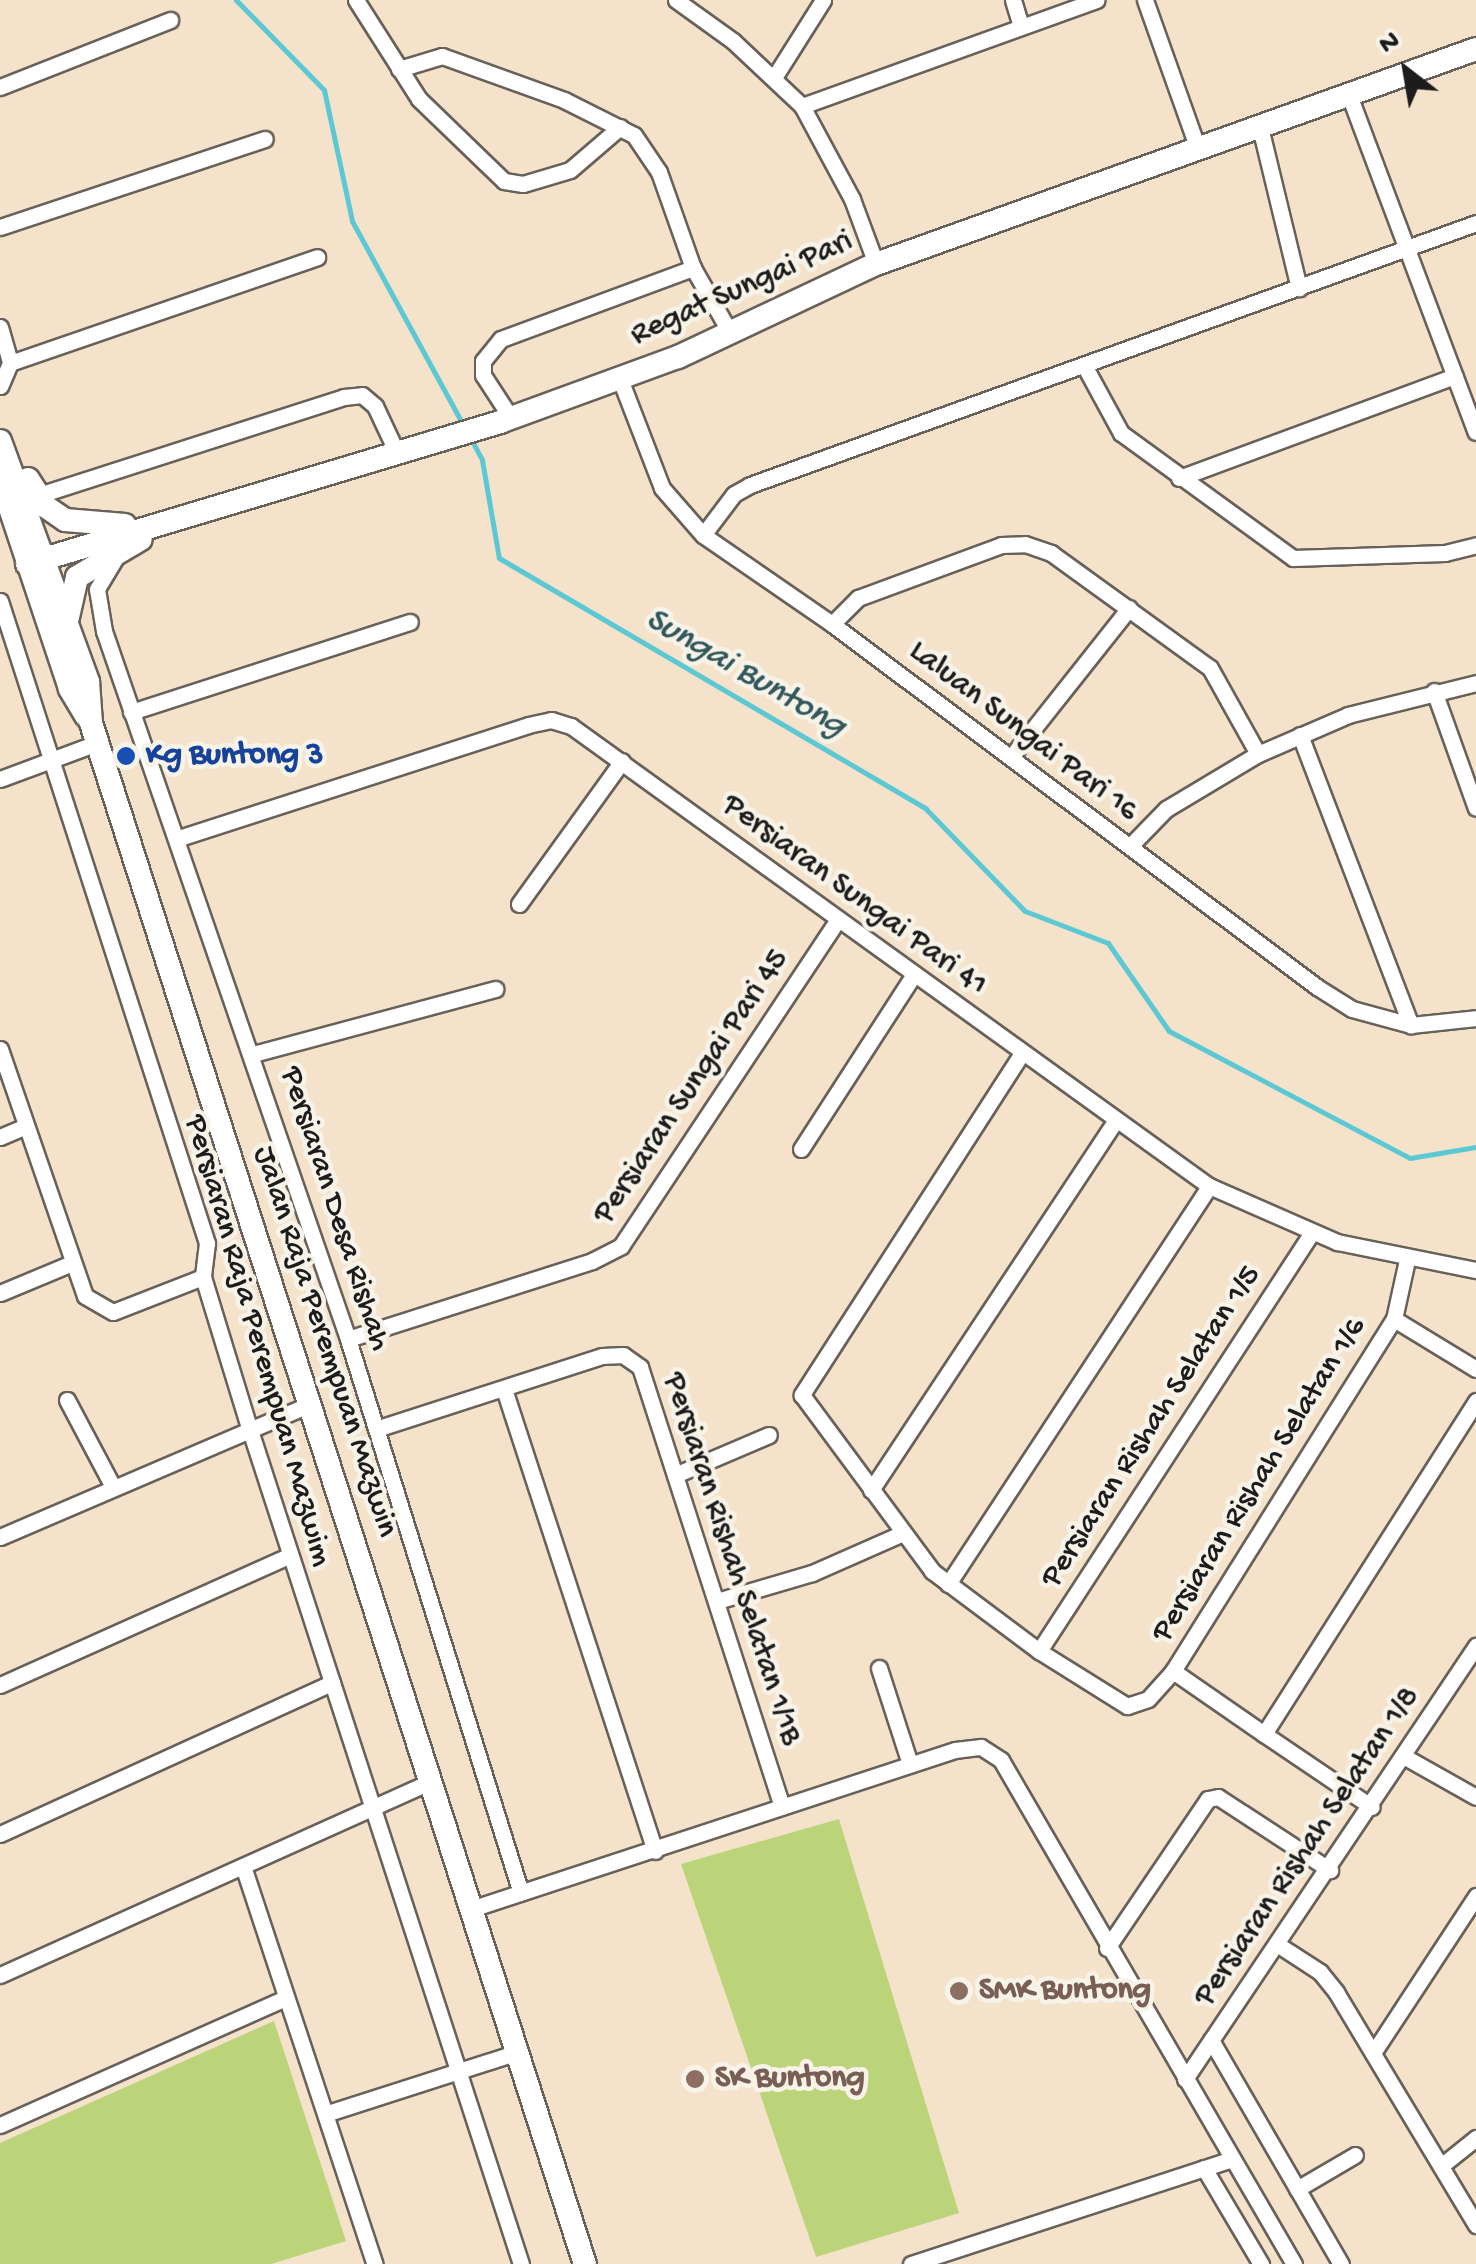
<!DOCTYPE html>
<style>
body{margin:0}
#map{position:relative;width:1476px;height:2264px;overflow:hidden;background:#f4e2ca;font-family:"Gochi Hand",sans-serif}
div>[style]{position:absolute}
.green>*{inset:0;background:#bcd479}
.stream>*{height:5px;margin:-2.5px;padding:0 2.5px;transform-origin:2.5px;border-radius:2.5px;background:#5cc8d4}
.roads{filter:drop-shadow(2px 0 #686159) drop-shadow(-2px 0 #686159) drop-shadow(0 2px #686159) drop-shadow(0 -2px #686159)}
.minor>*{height:15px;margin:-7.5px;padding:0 7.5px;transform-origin:7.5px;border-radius:7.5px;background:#fff}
.secondary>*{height:22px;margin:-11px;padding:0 11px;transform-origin:11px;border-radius:11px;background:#fff}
.dots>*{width:28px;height:28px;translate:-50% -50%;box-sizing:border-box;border:5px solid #f7f3e8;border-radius:50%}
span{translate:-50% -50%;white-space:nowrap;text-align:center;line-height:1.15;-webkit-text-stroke:9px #f7f3e8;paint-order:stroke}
.street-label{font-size:32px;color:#1c1c1c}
.transit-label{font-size:32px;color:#164399;font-weight:700}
.left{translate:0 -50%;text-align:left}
.education-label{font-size:32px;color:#785e54;font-weight:700}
.water-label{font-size:35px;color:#32585c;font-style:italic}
.north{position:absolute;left:1356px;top:20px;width:100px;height:100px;-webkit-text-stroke:8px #f7f3e8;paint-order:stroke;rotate:329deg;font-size:28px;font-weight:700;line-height:40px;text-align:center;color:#1c1c1c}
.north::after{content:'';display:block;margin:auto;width:35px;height:45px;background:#1c1c1c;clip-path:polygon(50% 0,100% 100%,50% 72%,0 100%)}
</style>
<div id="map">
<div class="green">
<div style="clip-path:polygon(839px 1819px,959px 2213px,816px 2257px,681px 1864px)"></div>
<div style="clip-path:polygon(274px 2021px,346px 2241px,271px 2264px,0 2264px,0 2143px)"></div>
</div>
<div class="stream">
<div style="left:236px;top:0;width:126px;rotate:45.6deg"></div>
<div style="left:324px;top:90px;width:134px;rotate:77.9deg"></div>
<div style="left:352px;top:221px;width:232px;rotate:61.4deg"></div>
<div style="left:471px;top:439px;width:24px;rotate:62deg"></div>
<div style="left:482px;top:460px;width:99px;rotate:80.2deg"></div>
<div style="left:499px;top:558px;width:495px;rotate:30.4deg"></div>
<div style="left:926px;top:809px;width:142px;rotate:45.9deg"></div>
<div style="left:1025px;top:911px;width:89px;rotate:21.1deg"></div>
<div style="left:1108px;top:943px;width:107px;rotate:55.3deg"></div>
<div style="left:1169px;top:1031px;width:272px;rotate:27.8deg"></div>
<div style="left:1410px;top:1158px;width:67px;rotate:-9.5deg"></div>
</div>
<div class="roads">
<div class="minor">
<div style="left:356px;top:0;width:117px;rotate:57.5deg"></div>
<div style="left:419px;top:99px;width:118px;rotate:44deg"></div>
<div style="left:504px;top:181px;width:19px;rotate:9deg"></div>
<div style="left:523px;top:184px;width:49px;rotate:-16.6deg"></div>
<div style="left:570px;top:170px;width:66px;rotate:-40.7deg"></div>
<div style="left:676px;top:0;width:70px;rotate:35.7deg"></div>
<div style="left:733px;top:41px;width:95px;rotate:43.3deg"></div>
<div style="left:802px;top:106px;width:106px;rotate:61.7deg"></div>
<div style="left:852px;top:199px;width:69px;rotate:69.7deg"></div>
<div style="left:1013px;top:0;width:27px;rotate:73deg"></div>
<div style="left:1145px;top:0;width:158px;rotate:70.4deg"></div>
<div style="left:399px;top:69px;width:45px;rotate:-16.8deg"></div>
<div style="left:442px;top:56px;width:130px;rotate:19.8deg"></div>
<div style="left:564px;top:100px;width:78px;rotate:26.6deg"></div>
<div style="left:634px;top:135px;width:45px;rotate:56deg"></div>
<div style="left:659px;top:172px;width:102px;rotate:70.5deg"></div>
<div style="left:693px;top:268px;width:76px;rotate:60.1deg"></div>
<div style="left:775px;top:76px;width:90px;rotate:-57.7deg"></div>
<div style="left:0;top:87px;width:183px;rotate:-21.5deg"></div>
<div style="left:1349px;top:95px;width:360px;rotate:69.4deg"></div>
<div style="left:802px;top:106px;width:313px;rotate:-19.8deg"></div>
<div style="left:1260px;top:127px;width:166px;rotate:76.4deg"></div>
<div style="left:0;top:227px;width:279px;rotate:-18.4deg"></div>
<div style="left:0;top:327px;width:37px;rotate:74deg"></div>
<div style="left:10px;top:363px;width:25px;rotate:113deg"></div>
<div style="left:10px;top:363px;width:325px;rotate:-19deg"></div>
<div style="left:1085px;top:367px;width:75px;rotate:61.4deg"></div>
<div style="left:1121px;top:433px;width:213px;rotate:36deg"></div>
<div style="left:1293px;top:558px;width:152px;rotate:-1.9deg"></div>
<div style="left:1445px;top:553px;width:32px;rotate:-14deg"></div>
<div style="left:620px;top:379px;width:117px;rotate:68.9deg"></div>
<div style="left:662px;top:488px;width:62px;rotate:48.9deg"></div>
<div style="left:703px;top:535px;width:157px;rotate:34.6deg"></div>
<div style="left:832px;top:624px;width:606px;rotate:36.81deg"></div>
<div style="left:1317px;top:987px;width:41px;rotate:32.2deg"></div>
<div style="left:1352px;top:1009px;width:61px;rotate:15.2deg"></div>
<div style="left:1411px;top:1025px;width:65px;rotate:-6.1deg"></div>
<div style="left:511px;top:418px;width:51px;rotate:-123.1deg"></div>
<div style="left:483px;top:375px;width:14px;rotate:-90deg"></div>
<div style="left:483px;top:361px;width:28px;rotate:-51deg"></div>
<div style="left:501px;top:339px;width:205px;rotate:-20.3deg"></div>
<div style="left:1179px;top:478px;width:294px;rotate:-20.3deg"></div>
<div style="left:36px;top:496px;width:324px;rotate:-17.8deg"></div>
<div style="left:344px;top:397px;width:18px;rotate:-6deg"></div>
<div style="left:362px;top:395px;width:17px;rotate:40deg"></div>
<div style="left:375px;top:406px;width:54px;rotate:64.9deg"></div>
<div style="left:703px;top:535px;width:51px;rotate:-52.9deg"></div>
<div style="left:734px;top:494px;width:18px;rotate:-29deg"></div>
<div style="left:750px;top:485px;width:772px;rotate:-19.84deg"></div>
<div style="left:115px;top:559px;width:35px;rotate:121deg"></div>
<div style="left:97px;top:589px;width:43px;rotate:80.5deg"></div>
<div style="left:104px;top:631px;width:749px;rotate:70.98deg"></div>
<div style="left:348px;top:1339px;width:580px;rotate:72.66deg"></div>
<div style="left:0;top:601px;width:675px;rotate:72.13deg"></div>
<div style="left:207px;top:1243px;width:34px;rotate:97deg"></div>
<div style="left:203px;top:1277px;width:157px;rotate:73deg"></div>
<div style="left:249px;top:1427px;width:880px;rotate:72deg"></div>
<div style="left:832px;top:624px;width:37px;rotate:-45deg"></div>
<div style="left:858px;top:598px;width:153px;rotate:-20.3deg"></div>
<div style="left:1001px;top:545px;width:24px;rotate:-2deg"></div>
<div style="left:1025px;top:544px;width:28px;rotate:19deg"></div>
<div style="left:1051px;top:553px;width:196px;rotate:35.9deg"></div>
<div style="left:1210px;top:668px;width:98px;rotate:60.8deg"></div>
<div style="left:1434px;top:691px;width:124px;rotate:70.3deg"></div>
<div style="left:131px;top:712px;width:293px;rotate:-17.9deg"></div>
<div style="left:1300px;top:735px;width:311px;rotate:69.1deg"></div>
<div style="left:1011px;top:757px;width:190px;rotate:-51.6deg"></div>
<div style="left:0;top:779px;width:103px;rotate:-20.4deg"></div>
<div style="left:179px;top:838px;width:367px;rotate:-17.9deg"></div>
<div style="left:528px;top:725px;width:24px;rotate:-12deg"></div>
<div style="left:551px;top:720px;width:21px;rotate:17deg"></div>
<div style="left:571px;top:726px;width:787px;rotate:35.79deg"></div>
<div style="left:1209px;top:1186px;width:140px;rotate:23.6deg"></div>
<div style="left:1337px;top:1242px;width:142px;rotate:11.4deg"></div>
<div style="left:1130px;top:846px;width:52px;rotate:-45.8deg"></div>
<div style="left:1166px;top:809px;width:107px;rotate:-30.9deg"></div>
<div style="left:1258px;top:754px;width:98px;rotate:-23.4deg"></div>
<div style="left:1348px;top:715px;width:132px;rotate:-14deg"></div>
<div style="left:519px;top:904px;width:176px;rotate:-54.2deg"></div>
<div style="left:0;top:1049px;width:261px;rotate:71deg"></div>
<div style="left:85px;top:1296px;width:32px;rotate:30deg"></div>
<div style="left:113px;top:1312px;width:97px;rotate:-21.3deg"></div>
<div style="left:1022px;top:1053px;width:407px;rotate:122.8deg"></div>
<div style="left:802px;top:1395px;width:219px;rotate:53.5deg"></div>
<div style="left:932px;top:1571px;width:134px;rotate:36.8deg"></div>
<div style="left:1039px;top:1651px;width:104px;rotate:32deg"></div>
<div style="left:1127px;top:1706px;width:22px;rotate:-18deg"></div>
<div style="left:1148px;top:1699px;width:38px;rotate:-48deg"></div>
<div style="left:1173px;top:1671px;width:416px;rotate:-57.9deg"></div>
<div style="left:1394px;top:1319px;width:60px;rotate:-77.6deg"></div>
<div style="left:253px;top:1054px;width:251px;rotate:-15deg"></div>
<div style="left:0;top:1137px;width:28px;rotate:-23deg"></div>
<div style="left:801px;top:1149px;width:208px;rotate:-57.1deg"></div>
<div style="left:0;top:1293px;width:78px;rotate:-22.6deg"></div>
<div style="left:1394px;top:1319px;width:96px;rotate:31.4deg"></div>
<div style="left:348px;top:1339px;width:256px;rotate:-17.7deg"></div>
<div style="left:592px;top:1261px;width:33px;rotate:-27deg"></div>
<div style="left:621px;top:1246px;width:392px;rotate:-56.4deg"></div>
<div style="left:504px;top:1389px;width:486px;rotate:71.9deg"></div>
<div style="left:67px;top:1400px;width:96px;rotate:62.1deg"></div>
<div style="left:376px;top:1429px;width:237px;rotate:-17.9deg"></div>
<div style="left:602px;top:1356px;width:21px;rotate:-3deg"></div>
<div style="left:623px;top:1355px;width:21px;rotate:35deg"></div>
<div style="left:640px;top:1367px;width:462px;rotate:72.1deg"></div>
<div style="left:675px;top:1475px;width:102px;rotate:-23.1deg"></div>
<div style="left:871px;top:1490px;width:442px;rotate:-56.5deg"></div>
<div style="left:0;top:1537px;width:337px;rotate:-23.2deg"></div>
<div style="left:948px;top:1584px;width:476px;rotate:-56.7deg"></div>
<div style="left:717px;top:1601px;width:99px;rotate:-16.4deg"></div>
<div style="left:812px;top:1573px;width:99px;rotate:-23.7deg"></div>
<div style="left:1039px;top:1651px;width:499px;rotate:-56.9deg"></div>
<div style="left:879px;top:1668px;width:101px;rotate:72.1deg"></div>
<div style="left:1173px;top:1671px;width:111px;rotate:34.7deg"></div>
<div style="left:1264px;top:1734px;width:395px;rotate:-57.5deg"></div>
<div style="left:0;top:1685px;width:318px;rotate:-24.1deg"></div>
<div style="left:1264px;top:1734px;width:130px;rotate:34.1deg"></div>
<div style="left:1405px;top:1757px;width:81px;rotate:29.4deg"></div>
<div style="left:0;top:1834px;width:365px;rotate:-24.5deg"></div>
<div style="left:243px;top:1866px;width:419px;rotate:71.7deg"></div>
<div style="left:471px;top:1909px;width:509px;rotate:-18.19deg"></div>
<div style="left:955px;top:1750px;width:26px;rotate:-7deg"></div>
<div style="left:981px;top:1747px;width:24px;rotate:33deg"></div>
<div style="left:1001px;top:1760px;width:583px;rotate:59.83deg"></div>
<div style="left:1280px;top:1946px;width:48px;rotate:33deg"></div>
<div style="left:1320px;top:1972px;width:26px;rotate:51deg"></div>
<div style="left:1336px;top:1992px;width:272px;rotate:59deg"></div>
<div style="left:1107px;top:1948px;width:180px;rotate:-55.9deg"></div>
<div style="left:1208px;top:1799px;width:10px;rotate:-11deg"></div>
<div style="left:1218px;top:1797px;width:134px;rotate:33.1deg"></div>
<div style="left:0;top:1975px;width:471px;rotate:-24.2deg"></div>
<div style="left:1211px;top:2040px;width:259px;rotate:59.9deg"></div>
<div style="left:1373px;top:2053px;width:188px;rotate:-56.7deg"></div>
<div style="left:1185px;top:2079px;width:522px;rotate:-56.1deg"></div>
<div style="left:328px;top:2113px;width:200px;rotate:-17.8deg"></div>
<div style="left:0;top:2125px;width:312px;rotate:-24deg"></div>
<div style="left:1441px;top:2166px;width:45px;rotate:-38.7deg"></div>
<div style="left:1204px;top:2168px;width:112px;rotate:59.3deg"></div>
<div style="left:1297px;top:2189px;width:67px;rotate:-30.4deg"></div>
<div style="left:911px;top:2264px;width:338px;rotate:-18.1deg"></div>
</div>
<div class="secondary">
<div style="left:0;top:441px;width:257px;rotate:69.9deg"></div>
<div style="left:88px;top:682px;width:41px;rotate:85.8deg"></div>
<div style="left:91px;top:723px;width:1618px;rotate:72.23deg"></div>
<div style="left:0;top:478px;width:222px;rotate:71.6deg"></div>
<div style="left:70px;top:689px;width:31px;rotate:59deg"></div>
<div style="left:28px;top:479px;width:33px;rotate:57deg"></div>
<div style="left:46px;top:507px;width:23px;rotate:34deg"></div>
<div style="left:65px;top:520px;width:60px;rotate:4.8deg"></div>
<div style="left:27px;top:564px;width:494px;rotate:-16.7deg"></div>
<div style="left:500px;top:422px;width:189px;rotate:-20.1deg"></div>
<div style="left:678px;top:357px;width:219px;rotate:-25.2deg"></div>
<div style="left:876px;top:264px;width:637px;rotate:-19.71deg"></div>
<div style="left:68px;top:617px;width:41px;rotate:-77.3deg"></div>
<div style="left:77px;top:577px;width:74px;rotate:-30.7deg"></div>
</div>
</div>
<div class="dots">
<div style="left:126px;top:756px;background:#1a4fb4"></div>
<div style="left:959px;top:1991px;background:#8d6e63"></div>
<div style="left:695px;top:2079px;background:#8d6e63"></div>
</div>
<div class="street-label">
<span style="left:742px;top:289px;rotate:-24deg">Regat Sungai Pari</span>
<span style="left:1023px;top:732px;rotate:37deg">Laluan Sungai Pari 16</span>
<span style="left:854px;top:896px;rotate:36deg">Persiaran Sungai Pari 41</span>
<span style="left:692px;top:1087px;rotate:-56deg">Persiaran Sungai Pari 45</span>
<span style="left:334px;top:1209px;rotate:72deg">Persiaran Desa Rishah</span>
<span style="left:257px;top:1341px;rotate:74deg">Persiaran Raja Perempuan Mazwim</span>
<span style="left:324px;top:1342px;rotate:72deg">Jalan Raja Perempuan Mazwin</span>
<span style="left:1152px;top:1427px;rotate:-57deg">Persiaran Rishah Selatan 1/5</span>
<span style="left:1260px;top:1480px;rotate:-58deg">Persiaran Rishah Selatan 1/6</span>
<span style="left:731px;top:1559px;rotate:72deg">Persiaran Rishah Selatan 1/1B</span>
<span style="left:1308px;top:1847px;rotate:-56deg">Persiaran Rishah Selatan 1/8</span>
</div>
<div class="transit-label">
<span class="left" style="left:146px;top:756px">Kg Buntong 3</span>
</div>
<div class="education-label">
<span class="left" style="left:979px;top:1991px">SMK Buntong</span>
<span class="left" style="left:715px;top:2079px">SK Buntong</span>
</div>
<div class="water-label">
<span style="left:745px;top:674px;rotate:30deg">Sungai Buntong</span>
</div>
<div class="north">N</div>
</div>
